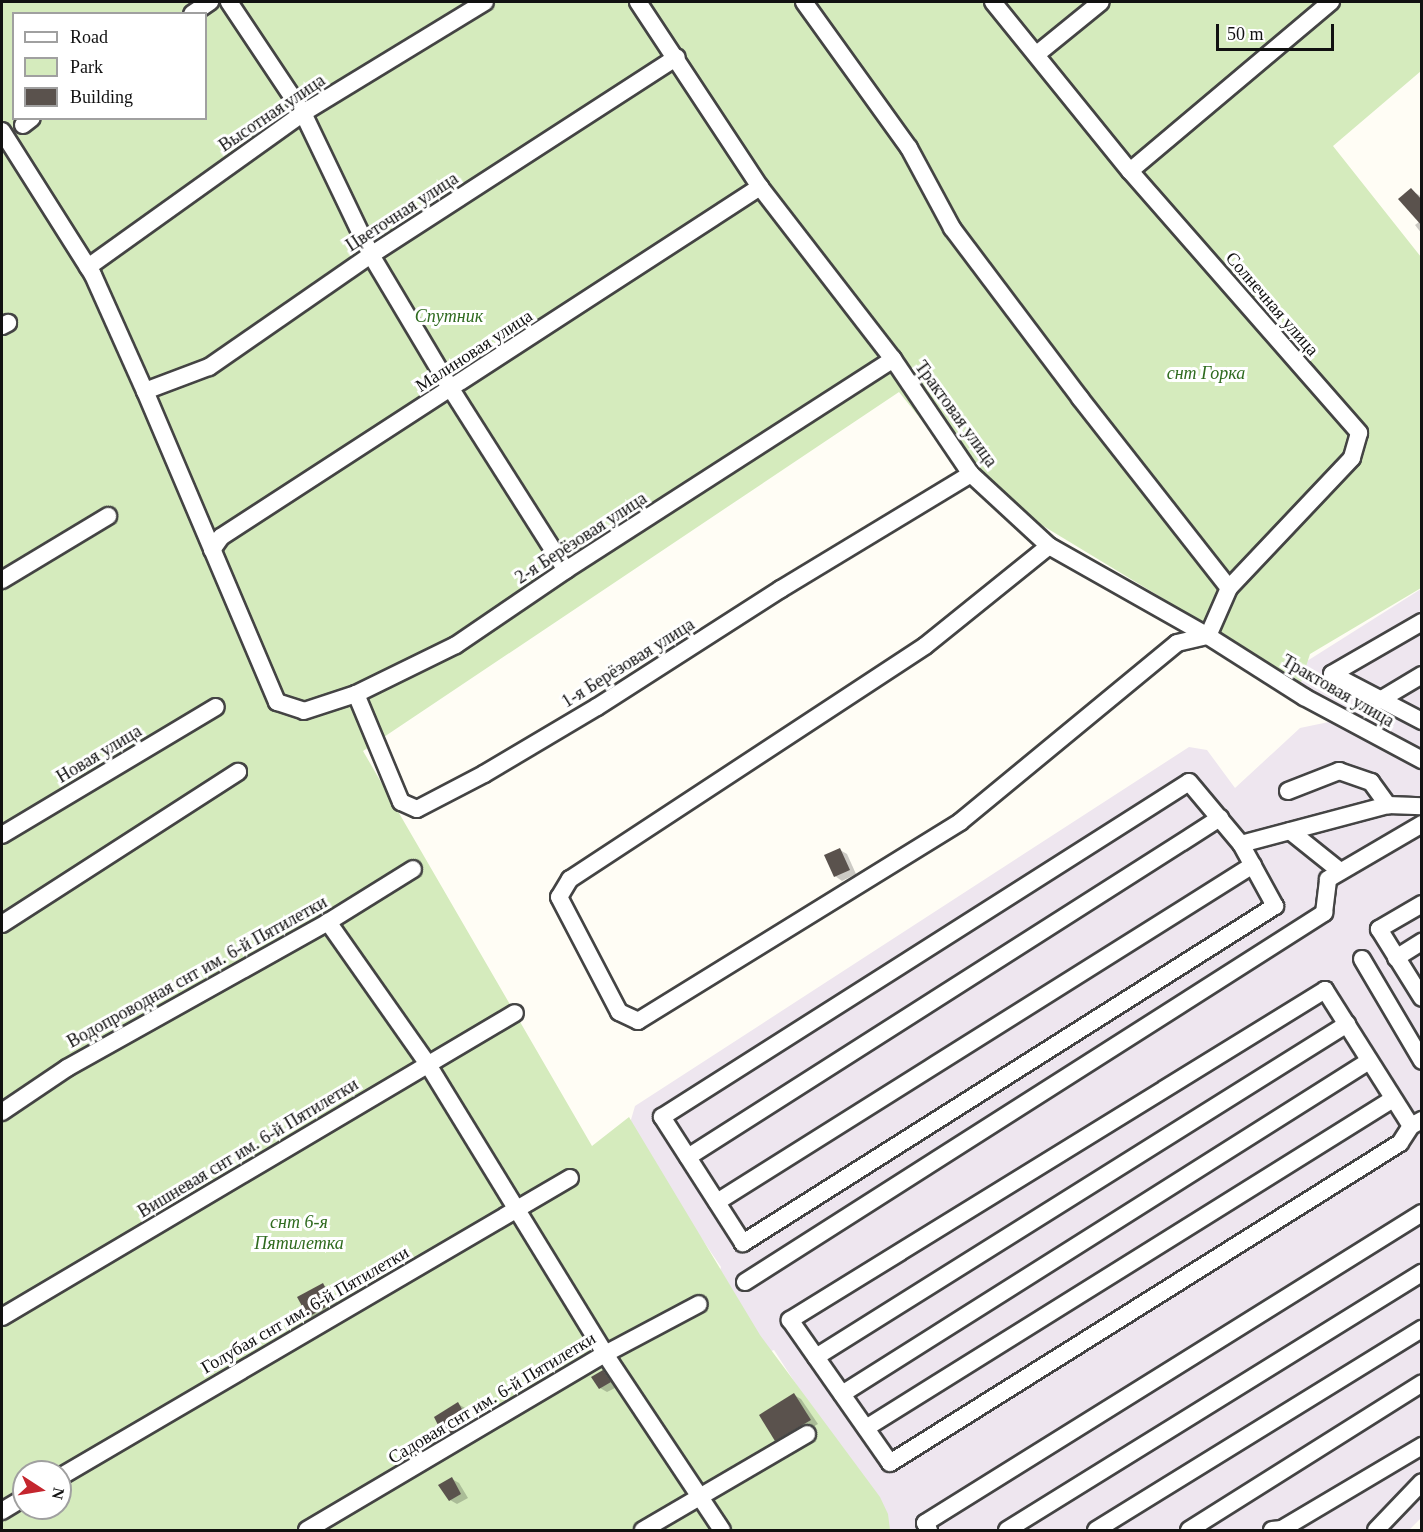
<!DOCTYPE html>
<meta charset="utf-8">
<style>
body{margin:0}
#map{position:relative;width:1423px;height:1532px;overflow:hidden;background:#fffdf5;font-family:"Times New Roman",serif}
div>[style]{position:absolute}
.industrial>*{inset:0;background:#eee6ef}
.green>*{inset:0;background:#d5ebbd}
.shadow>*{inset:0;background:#0003}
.building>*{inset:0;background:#5a524d}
.roads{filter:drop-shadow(2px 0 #444) drop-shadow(-2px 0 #444) drop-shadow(0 2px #444) drop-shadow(0 -2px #444)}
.minor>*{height:16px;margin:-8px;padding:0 8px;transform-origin:8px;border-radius:8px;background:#fff}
span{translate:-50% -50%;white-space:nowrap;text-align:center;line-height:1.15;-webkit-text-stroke:6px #fff;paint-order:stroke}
.street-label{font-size:18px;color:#111}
.park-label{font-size:18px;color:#2f6b1f;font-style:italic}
.frame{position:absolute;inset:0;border:3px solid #111;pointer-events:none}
.legend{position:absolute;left:12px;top:12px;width:195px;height:108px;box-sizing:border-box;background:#fff;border:2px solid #a0a0a0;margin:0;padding:8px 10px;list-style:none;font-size:18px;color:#111}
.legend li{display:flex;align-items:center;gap:12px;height:30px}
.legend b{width:30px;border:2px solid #a0a0a0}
.north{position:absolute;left:12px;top:1460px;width:60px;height:60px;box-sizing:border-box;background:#fff;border:2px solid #a0a0a0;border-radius:50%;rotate:102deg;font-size:16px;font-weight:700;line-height:24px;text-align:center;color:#111}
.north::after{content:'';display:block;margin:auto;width:21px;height:27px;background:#c4262e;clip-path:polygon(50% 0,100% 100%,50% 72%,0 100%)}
.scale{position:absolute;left:1216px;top:24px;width:118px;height:27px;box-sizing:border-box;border:3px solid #111;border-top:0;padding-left:8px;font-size:18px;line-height:21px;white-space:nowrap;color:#111;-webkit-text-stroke:4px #fff;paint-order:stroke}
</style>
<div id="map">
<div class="industrial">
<div style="clip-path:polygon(1421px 589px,1422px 1517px,1409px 1530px,890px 1530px,774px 1350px,766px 1353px,715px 1290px,721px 1267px,628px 1130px,635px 1106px,1189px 747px,1207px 750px,1235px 788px,1300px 728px,1343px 719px,1277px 680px)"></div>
</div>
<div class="green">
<div style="clip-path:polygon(evenodd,2px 2px,1421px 2px,1421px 71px,1333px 146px,1421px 257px,1421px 588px,1310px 654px,1301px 682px,972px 483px,899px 392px,363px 751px,592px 1146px,629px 1117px,760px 1335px,880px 1497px,888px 1514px,890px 1530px,2px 1530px,2px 2px,14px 14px,206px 14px,206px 118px,14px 118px,14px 14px,2px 2px,24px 1472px,60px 1472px,60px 1508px,24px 1508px,24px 1472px)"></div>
</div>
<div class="shadow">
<div style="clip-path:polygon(1411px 190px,1422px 197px,1422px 234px,1415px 225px,1419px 222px)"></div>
<div style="clip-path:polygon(840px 850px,847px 854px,856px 874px,842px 881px,835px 876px)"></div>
<div style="clip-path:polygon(323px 1285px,330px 1289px,340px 1307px,316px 1320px,309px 1316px)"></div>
<div style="clip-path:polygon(603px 1372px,610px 1376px,617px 1387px,607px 1392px,600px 1388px)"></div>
<div style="clip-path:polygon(794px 1395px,801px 1399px,818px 1424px,783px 1444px,776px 1440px)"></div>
<div style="clip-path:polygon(458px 1404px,465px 1408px,475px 1427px,453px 1440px,445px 1436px)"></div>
<div style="clip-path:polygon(452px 1479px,459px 1483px,468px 1498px,457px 1504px,450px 1500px)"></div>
</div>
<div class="building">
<div style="clip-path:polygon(1411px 188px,1422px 200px,1422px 226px,1398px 199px)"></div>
<div style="clip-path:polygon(840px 848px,850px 870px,834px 877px,824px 855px)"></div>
<div style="clip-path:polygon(323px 1283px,333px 1303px,308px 1317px,297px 1297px)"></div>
<div style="clip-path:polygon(603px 1370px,611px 1382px,599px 1389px,591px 1377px)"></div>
<div style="clip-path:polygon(794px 1393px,811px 1420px,775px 1441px,759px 1415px)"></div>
<div style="clip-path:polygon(458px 1402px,469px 1422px,444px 1437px,434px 1417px)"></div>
<div style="clip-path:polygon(452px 1477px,461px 1494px,449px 1501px,438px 1485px)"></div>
</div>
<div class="roads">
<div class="minor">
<div style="left:229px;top:2px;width:133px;rotate:56.3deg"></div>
<div style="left:303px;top:113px;width:157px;rotate:64.4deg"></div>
<div style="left:371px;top:255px;width:156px;rotate:59.2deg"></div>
<div style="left:451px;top:389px;width:214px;rotate:57.6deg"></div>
<div style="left:638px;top:2px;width:222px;rotate:56.6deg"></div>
<div style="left:760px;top:187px;width:217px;rotate:52.3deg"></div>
<div style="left:893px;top:359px;width:139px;rotate:55.9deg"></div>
<div style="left:971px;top:474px;width:106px;rotate:42.7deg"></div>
<div style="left:1049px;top:546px;width:183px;rotate:29.5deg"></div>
<div style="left:1208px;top:636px;width:114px;rotate:32.4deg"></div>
<div style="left:1304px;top:697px;width:134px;rotate:28.1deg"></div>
<div style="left:804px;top:2px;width:180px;rotate:54.3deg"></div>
<div style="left:909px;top:148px;width:91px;rotate:61.7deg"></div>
<div style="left:952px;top:228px;width:213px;rotate:53deg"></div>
<div style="left:1080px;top:398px;width:241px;rotate:51.9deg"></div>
<div style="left:993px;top:2px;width:218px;rotate:51deg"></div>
<div style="left:1130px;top:171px;width:348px;rotate:48.8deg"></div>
<div style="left:1359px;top:433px;width:26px;rotate:106deg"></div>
<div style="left:1352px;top:458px;width:179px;rotate:133.4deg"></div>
<div style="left:1229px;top:588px;width:52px;rotate:113.6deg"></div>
<div style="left:192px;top:14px;width:22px;rotate:-34deg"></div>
<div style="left:1037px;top:54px;width:82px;rotate:-39.1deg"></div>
<div style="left:23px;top:125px;width:11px;rotate:-38deg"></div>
<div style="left:2px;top:131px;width:170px;rotate:57.7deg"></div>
<div style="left:93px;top:275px;width:127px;rotate:65.9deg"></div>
<div style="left:145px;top:391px;width:338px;rotate:67deg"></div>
<div style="left:277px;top:702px;width:28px;rotate:18deg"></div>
<div style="left:304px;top:711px;width:55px;rotate:-18.1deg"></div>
<div style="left:356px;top:694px;width:111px;rotate:-26.1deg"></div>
<div style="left:456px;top:645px;width:133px;rotate:-34.3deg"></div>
<div style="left:566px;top:570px;width:389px;rotate:-32.8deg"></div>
<div style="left:1130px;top:171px;width:263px;rotate:-40.1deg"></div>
<div style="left:88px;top:267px;width:264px;rotate:-35.6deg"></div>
<div style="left:303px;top:113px;width:213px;rotate:-31.4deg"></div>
<div style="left:2px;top:326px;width:7px;rotate:-27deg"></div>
<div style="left:145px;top:391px;width:68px;rotate:-20.6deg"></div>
<div style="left:209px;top:367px;width:197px;rotate:-34.7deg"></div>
<div style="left:371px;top:255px;width:364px;rotate:-32.9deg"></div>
<div style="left:1049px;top:546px;width:159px;rotate:141.1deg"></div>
<div style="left:925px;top:646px;width:425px;rotate:146.7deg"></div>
<div style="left:570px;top:879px;width:21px;rotate:121deg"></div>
<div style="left:559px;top:897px;width:130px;rotate:62.4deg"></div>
<div style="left:619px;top:1012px;width:21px;rotate:25deg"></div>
<div style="left:638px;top:1021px;width:379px;rotate:-31.7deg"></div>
<div style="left:960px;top:822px;width:281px;rotate:-39.5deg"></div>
<div style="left:1177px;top:643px;width:32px;rotate:-13deg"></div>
<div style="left:212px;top:550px;width:16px;rotate:-55deg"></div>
<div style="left:221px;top:537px;width:643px;rotate:-33deg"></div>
<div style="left:2px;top:580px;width:124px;rotate:-31.1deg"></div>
<div style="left:1422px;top:622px;width:104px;rotate:150deg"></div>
<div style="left:1332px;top:674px;width:102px;rotate:27.6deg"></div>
<div style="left:356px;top:694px;width:117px;rotate:67.4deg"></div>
<div style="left:401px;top:802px;width:17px;rotate:24deg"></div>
<div style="left:417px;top:809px;width:76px;rotate:-27.6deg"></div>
<div style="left:484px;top:774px;width:131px;rotate:-30.7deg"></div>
<div style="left:597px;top:707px;width:219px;rotate:-32.7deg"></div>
<div style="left:781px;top:589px;width:222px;rotate:-31.2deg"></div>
<div style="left:1380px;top:700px;width:49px;rotate:-30.8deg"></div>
<div style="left:1189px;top:782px;width:81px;rotate:50deg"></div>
<div style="left:1241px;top:844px;width:71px;rotate:61.3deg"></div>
<div style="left:1275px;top:906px;width:630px;rotate:147.65deg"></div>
<div style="left:743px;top:1243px;width:150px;rotate:-122.7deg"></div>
<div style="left:662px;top:1117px;width:624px;rotate:-32.44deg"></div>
<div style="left:1288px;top:791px;width:55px;rotate:-21.4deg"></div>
<div style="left:1339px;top:771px;width:34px;rotate:19deg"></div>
<div style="left:1371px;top:782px;width:29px;rotate:54deg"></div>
<div style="left:1290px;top:831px;width:64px;rotate:38.7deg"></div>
<div style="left:2px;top:835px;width:249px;rotate:-30.9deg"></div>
<div style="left:1241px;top:844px;width:152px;rotate:-14.9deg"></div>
<div style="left:1388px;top:805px;width:34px;rotate:2deg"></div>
<div style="left:1422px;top:904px;width:50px;rotate:149.8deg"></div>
<div style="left:1379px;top:929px;width:81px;rotate:58.1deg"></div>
<div style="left:328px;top:922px;width:172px;rotate:54.9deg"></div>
<div style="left:427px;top:1063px;width:341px;rotate:58.5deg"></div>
<div style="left:605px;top:1354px;width:211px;rotate:56.4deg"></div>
<div style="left:2px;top:924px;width:281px;rotate:-32.8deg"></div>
<div style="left:1396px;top:958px;width:31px;rotate:-32deg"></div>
<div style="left:1362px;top:959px;width:118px;rotate:59.5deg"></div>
<div style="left:2px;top:1112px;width:78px;rotate:-34.1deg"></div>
<div style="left:67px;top:1068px;width:299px;rotate:-29.2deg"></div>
<div style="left:328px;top:922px;width:100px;rotate:-31.9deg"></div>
<div style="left:1411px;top:1126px;width:161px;rotate:-122.3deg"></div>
<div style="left:1325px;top:990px;width:629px;rotate:148.33deg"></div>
<div style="left:790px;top:1320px;width:174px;rotate:55deg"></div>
<div style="left:890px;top:1463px;width:602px;rotate:-32.11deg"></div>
<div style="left:1400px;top:1143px;width:20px;rotate:-57deg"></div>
<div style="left:1411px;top:1126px;width:13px;rotate:-29deg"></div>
<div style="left:688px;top:1157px;width:631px;rotate:-32.51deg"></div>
<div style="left:717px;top:1202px;width:633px;rotate:-32.16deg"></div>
<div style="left:745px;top:1282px;width:687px;rotate:-32.51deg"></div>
<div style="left:1324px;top:913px;width:34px;rotate:-83deg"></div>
<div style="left:1328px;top:879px;width:109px;rotate:-30.3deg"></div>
<div style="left:2px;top:1317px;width:596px;rotate:-30.65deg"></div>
<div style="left:816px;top:1357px;width:627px;rotate:-32.09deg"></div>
<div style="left:842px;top:1394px;width:623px;rotate:-32.29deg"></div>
<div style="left:866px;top:1428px;width:621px;rotate:-31.98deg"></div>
<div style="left:60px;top:1477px;width:591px;rotate:-30.38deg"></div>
<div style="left:2px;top:1511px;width:26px;rotate:-31deg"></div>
<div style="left:307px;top:1530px;width:346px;rotate:-30.6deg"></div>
<div style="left:605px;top:1354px;width:106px;rotate:-28deg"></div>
<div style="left:643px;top:1530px;width:190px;rotate:-30.3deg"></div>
<div style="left:929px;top:1530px;width:8px;rotate:-120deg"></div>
<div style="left:925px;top:1523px;width:586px;rotate:-31.95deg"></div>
<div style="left:1007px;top:1530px;width:488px;rotate:-31.8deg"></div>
<div style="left:1096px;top:1530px;width:383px;rotate:-31.7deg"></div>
<div style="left:1189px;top:1530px;width:275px;rotate:-32.2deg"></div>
<div style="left:1272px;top:1530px;width:10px;rotate:-6deg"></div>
<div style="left:1282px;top:1529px;width:163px;rotate:-30.7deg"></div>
<div style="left:1376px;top:1530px;width:66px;rotate:-46.2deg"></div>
</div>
</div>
<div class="street-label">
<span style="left:272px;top:113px;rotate:-34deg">Высотная улица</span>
<span style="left:402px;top:212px;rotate:-33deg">Цветочная улица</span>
<span style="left:1272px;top:304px;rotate:49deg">Солнечная улица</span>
<span style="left:474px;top:351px;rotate:-33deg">Малиновая улица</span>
<span style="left:956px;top:414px;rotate:54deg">Трактовая улица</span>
<span style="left:581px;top:538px;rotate:-33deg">2-я Берёзовая улица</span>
<span style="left:628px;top:663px;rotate:-32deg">1-я Берёзовая улица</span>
<span style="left:1338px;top:691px;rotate:30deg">Трактовая улица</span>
<span style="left:99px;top:754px;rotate:-31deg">Новая улица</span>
<span style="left:197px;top:972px;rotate:-29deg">Водопроводная снт им. 6-й Пятилетки</span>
<span style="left:248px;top:1148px;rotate:-31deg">Вишневая снт им. 6-й Пятилетки</span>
<span style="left:305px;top:1310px;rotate:-30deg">Голубая снт им. 6-й Пятилетки</span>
<span style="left:492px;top:1398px;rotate:-31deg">Садовая снт им. 6-й Пятилетки</span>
</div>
<div class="park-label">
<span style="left:449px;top:316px">Спутник</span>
<span style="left:1206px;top:373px">снт Горка</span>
<span style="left:299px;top:1233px">снт 6-я<br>Пятилетка</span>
</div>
<div class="frame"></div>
<ul class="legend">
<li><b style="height:8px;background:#fff"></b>Road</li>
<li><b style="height:16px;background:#d5ebbd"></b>Park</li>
<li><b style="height:16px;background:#5a524d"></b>Building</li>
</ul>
<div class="north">N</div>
<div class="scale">50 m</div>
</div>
